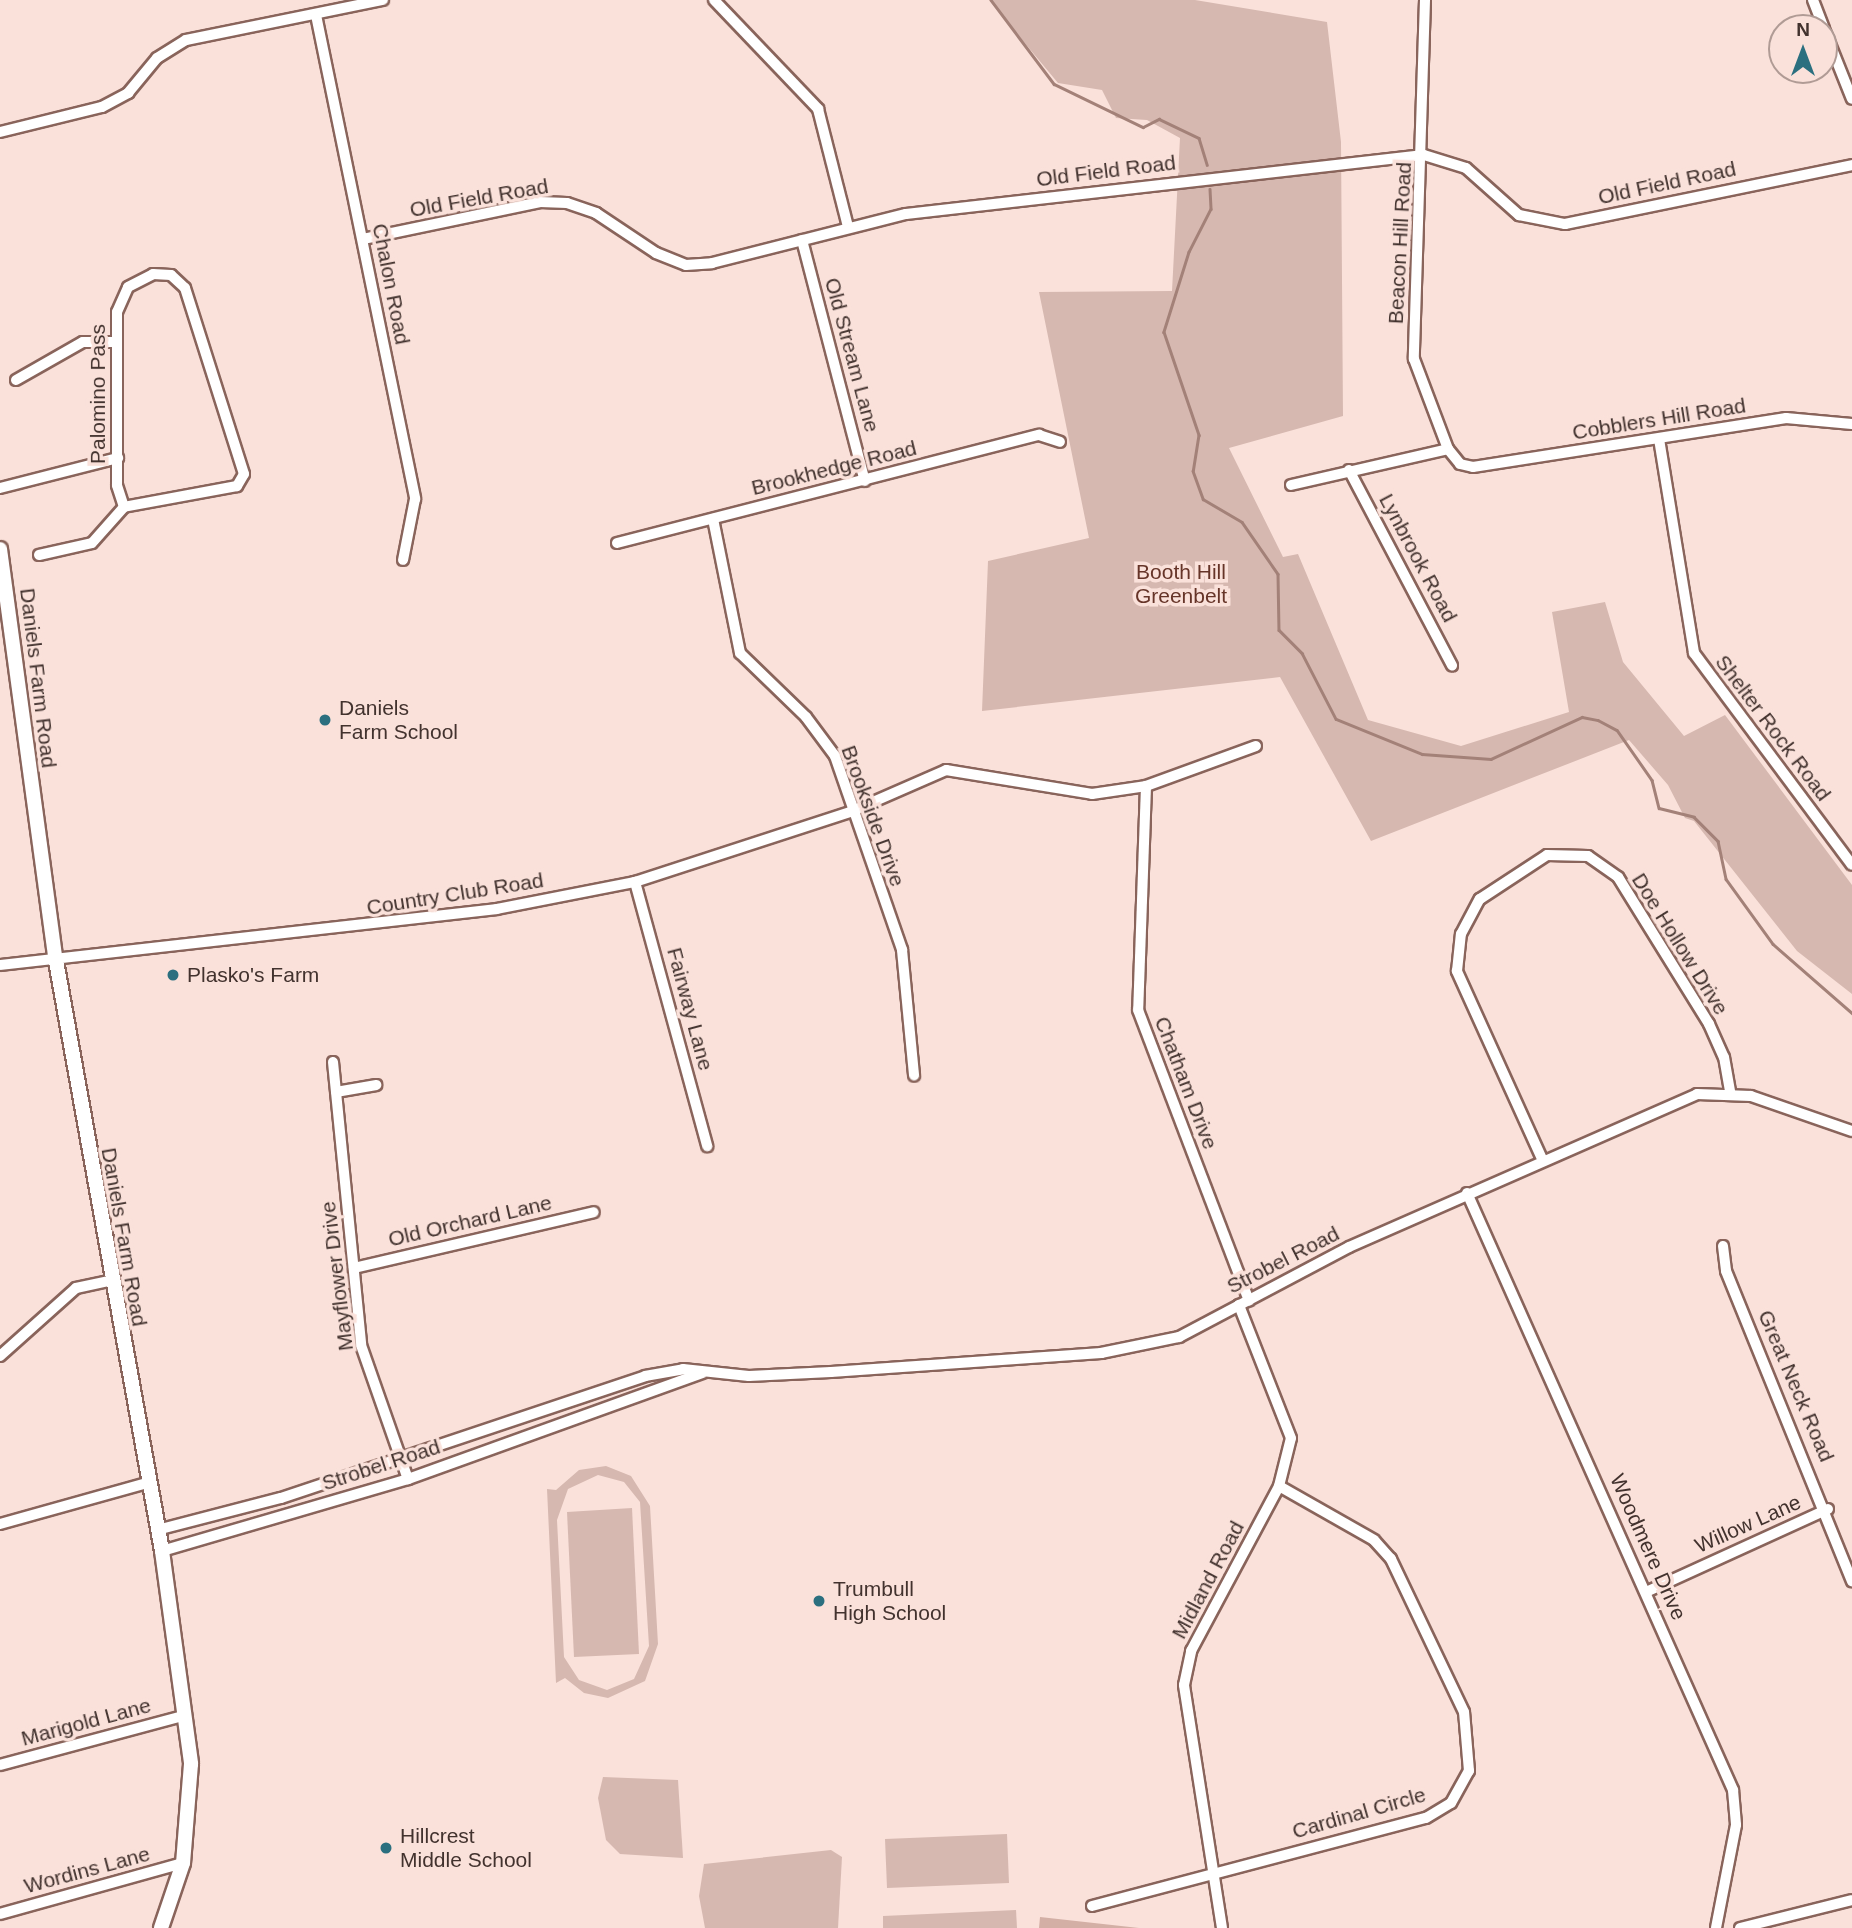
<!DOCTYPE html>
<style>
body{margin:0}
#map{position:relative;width:1852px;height:1928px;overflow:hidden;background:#fae1da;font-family:Helvetica,sans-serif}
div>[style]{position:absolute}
.green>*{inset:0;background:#d6b8b0}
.forest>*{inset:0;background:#d3afa5}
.stream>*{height:2.5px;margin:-1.25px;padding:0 1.25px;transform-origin:1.25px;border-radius:1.25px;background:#a38178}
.roads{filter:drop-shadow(2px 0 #89645b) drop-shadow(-2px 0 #89645b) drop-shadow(0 2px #89645b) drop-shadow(0 -2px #89645b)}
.minor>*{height:10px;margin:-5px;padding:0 5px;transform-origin:5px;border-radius:5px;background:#fff}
.major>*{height:14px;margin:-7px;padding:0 7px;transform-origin:7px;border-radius:7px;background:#fff}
.dots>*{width:19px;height:19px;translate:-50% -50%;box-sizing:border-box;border:4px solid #fae1da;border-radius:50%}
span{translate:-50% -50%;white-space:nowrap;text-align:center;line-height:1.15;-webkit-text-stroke:7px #fae1da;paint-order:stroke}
.street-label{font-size:21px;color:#42322e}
.park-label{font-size:21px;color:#663428}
.poi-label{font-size:21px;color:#42322e}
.left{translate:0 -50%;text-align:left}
.north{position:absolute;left:1768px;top:14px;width:70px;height:70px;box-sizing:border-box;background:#fae1da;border:2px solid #b09b95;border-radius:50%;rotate:0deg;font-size:19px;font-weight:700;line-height:28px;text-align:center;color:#42322e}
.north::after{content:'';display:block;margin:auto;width:24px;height:32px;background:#2b6f7f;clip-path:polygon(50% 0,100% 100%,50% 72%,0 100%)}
</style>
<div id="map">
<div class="green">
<div style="clip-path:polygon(989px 0,1195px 0,1327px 22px,1341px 142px,1343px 416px,1229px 448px,1283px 557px,1298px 554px,1368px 720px,1461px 746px,1569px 712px,1552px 612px,1605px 602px,1623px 662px,1684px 736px,1725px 715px,1852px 885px,1852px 994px,1797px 951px,1694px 821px,1685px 818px,1668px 785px,1629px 740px,1371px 841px,1280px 677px,982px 711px,988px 561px,1089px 538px,1039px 292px,1172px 291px,1180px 138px,1147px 120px,1116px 118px,1102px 90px,1058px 83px)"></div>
<div style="clip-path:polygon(evenodd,606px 1466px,631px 1476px,650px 1506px,658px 1644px,645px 1681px,608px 1698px,584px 1693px,565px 1678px,556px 1683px,547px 1489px,556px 1490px,579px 1470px,606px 1466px,598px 1475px,624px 1482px,640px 1502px,649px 1646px,634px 1679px,607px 1690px,579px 1680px,564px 1657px,557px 1520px,568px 1489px,598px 1475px)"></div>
<div style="clip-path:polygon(632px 1508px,639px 1654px,574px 1657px,567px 1512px)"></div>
<div style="clip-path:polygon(603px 1777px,678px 1780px,683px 1858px,620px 1854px,606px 1840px,598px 1798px)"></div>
<div style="clip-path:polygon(1007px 1834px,1009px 1883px,887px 1888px,885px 1839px)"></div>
<div style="clip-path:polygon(831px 1850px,842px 1857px,838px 1928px,705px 1928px,699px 1896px,704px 1864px)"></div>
<div style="clip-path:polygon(1016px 1910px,1017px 1928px,883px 1928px,883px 1916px)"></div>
</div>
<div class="forest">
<div style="clip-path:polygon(1040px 1917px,1139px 1928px,1039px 1928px)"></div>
</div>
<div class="stream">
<div style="left:991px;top:0;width:105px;rotate:53.1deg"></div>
<div style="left:1054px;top:84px;width:99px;rotate:25.8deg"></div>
<div style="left:1143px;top:127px;width:18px;rotate:-27deg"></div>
<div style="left:1159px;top:119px;width:44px;rotate:25.4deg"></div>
<div style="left:1199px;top:138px;width:28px;rotate:73deg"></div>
<div style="left:1210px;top:189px;width:20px;rotate:87deg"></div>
<div style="left:1211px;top:209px;width:48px;rotate:117.1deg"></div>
<div style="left:1189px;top:252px;width:84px;rotate:107.4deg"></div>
<div style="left:1164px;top:332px;width:109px;rotate:71.2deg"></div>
<div style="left:1199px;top:435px;width:36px;rotate:99deg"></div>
<div style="left:1193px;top:471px;width:30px;rotate:70deg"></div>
<div style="left:1203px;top:499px;width:45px;rotate:30.5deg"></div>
<div style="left:1242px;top:522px;width:63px;rotate:55.3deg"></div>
<div style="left:1278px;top:574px;width:56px;rotate:89deg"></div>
<div style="left:1279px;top:630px;width:33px;rotate:45deg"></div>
<div style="left:1302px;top:653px;width:74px;rotate:62.7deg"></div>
<div style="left:1336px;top:719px;width:93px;rotate:22.1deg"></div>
<div style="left:1422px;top:754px;width:69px;rotate:4.1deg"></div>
<div style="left:1491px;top:759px;width:100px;rotate:-24.8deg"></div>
<div style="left:1582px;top:717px;width:16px;rotate:11deg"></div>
<div style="left:1598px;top:720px;width:21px;rotate:28deg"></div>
<div style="left:1617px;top:730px;width:61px;rotate:55deg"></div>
<div style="left:1652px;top:780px;width:29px;rotate:76deg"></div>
<div style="left:1659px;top:808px;width:36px;rotate:14deg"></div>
<div style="left:1694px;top:817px;width:34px;rotate:45deg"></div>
<div style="left:1718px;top:841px;width:39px;rotate:78deg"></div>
<div style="left:1726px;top:879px;width:80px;rotate:54.1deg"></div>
<div style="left:1773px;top:944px;width:105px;rotate:41.1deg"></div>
</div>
<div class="roads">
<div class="minor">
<div style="left:714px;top:0;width:151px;rotate:46.3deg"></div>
<div style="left:818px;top:109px;width:122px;rotate:75.7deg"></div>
<div style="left:1425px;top:0;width:359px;rotate:91.8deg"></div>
<div style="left:1414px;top:359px;width:96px;rotate:69.3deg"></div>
<div style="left:1448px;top:449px;width:19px;rotate:51deg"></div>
<div style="left:1460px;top:464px;width:13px;rotate:13deg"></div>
<div style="left:1473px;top:467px;width:317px;rotate:-8.9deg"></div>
<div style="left:1786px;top:418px;width:66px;rotate:5.2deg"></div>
<div style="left:1813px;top:0;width:30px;rotate:69deg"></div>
<div style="left:316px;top:15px;width:494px;rotate:78.4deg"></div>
<div style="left:415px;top:499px;width:62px;rotate:101.1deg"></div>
<div style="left:1824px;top:29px;width:75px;rotate:68.2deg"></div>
<div style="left:0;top:132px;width:105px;rotate:-13.8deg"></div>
<div style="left:102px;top:107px;width:30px;rotate:-28deg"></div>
<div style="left:128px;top:93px;width:45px;rotate:-50.4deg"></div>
<div style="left:157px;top:58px;width:34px;rotate:-32deg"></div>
<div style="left:186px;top:40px;width:201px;rotate:-11.5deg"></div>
<div style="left:363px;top:239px;width:181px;rotate:-11.8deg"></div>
<div style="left:540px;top:202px;width:27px;rotate:2deg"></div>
<div style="left:567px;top:203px;width:31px;rotate:19deg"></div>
<div style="left:596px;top:213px;width:72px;rotate:33.7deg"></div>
<div style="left:656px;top:253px;width:32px;rotate:22deg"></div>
<div style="left:686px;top:265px;width:26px;rotate:-4deg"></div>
<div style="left:712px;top:263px;width:200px;rotate:-14.2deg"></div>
<div style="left:906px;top:214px;width:521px;rotate:-6.5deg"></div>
<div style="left:1424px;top:155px;width:44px;rotate:17.2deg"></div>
<div style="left:1466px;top:168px;width:71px;rotate:41.6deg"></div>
<div style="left:1519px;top:215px;width:47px;rotate:11.1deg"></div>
<div style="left:1565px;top:224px;width:293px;rotate:-11.6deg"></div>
<div style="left:802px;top:240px;width:249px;rotate:75.4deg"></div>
<div style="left:153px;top:274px;width:18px;rotate:3deg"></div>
<div style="left:171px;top:275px;width:19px;rotate:43deg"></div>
<div style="left:185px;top:288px;width:195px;rotate:72.4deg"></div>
<div style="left:244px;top:474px;width:14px;rotate:120deg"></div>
<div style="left:237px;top:486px;width:115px;rotate:169.5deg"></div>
<div style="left:124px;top:507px;width:23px;rotate:-108deg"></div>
<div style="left:117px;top:485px;width:173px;rotate:-90deg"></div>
<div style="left:117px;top:312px;width:27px;rotate:-66deg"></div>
<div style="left:128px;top:287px;width:28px;rotate:-27deg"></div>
<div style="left:16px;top:380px;width:77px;rotate:-29.6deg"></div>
<div style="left:83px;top:342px;width:32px"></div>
<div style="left:1659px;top:439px;width:217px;rotate:80.7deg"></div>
<div style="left:1694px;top:653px;width:264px;rotate:53.3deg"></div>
<div style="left:1349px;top:470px;width:221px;rotate:62.2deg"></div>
<div style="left:1291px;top:485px;width:161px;rotate:-12.9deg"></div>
<div style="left:0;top:488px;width:122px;rotate:-14.3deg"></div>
<div style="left:713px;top:519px;width:137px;rotate:78.6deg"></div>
<div style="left:740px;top:653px;width:92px;rotate:44.1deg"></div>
<div style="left:806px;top:717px;width:49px;rotate:53.4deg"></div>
<div style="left:835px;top:756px;width:205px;rotate:70.9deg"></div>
<div style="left:902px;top:950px;width:126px;rotate:84.5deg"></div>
<div style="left:617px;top:543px;width:436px;rotate:-14.4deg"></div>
<div style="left:1039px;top:435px;width:22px;rotate:18deg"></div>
<div style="left:39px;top:555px;width:54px;rotate:-12.8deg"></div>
<div style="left:92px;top:543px;width:48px;rotate:-48.4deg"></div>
<div style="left:1146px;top:786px;width:224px;rotate:92deg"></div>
<div style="left:1138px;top:1010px;width:311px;rotate:69.1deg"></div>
<div style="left:635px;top:882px;width:274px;rotate:74.7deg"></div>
<div style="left:0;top:965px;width:500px;rotate:-6.43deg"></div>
<div style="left:497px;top:909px;width:141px;rotate:-11.1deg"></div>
<div style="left:635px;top:882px;width:226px;rotate:-18deg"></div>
<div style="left:850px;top:812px;width:105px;rotate:-23.6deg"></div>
<div style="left:946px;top:770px;width:148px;rotate:9.3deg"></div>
<div style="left:1092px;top:794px;width:55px;rotate:-8.4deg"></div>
<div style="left:1146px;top:786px;width:117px;rotate:-20deg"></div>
<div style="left:333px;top:1062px;width:284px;rotate:84.3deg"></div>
<div style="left:361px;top:1345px;width:142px;rotate:70.7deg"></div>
<div style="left:336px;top:1092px;width:41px;rotate:-9.9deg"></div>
<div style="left:1543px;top:1161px;width:209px;rotate:-114.4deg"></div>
<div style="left:1457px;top:971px;width:37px;rotate:-84deg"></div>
<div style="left:1461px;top:934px;width:40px;rotate:-62deg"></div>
<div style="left:1480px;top:899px;width:80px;rotate:-33.3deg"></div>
<div style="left:1547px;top:855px;width:41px;rotate:1.4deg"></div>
<div style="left:1588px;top:856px;width:37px;rotate:35deg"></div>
<div style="left:1618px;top:877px;width:173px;rotate:58.2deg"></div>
<div style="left:1709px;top:1024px;width:36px;rotate:66deg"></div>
<div style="left:1724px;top:1057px;width:36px;rotate:80deg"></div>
<div style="left:1467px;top:1193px;width:654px;rotate:65.98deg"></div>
<div style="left:1733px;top:1790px;width:35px;rotate:85deg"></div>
<div style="left:1736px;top:1825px;width:105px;rotate:101deg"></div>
<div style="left:1723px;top:1246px;width:25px;rotate:83deg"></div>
<div style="left:1726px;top:1271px;width:335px;rotate:67.9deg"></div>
<div style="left:354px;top:1268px;width:246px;rotate:-13.1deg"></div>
<div style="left:0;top:1356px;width:102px;rotate:-41.8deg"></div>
<div style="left:76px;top:1288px;width:34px;rotate:-12deg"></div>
<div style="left:0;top:1524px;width:153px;rotate:-15.6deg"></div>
<div style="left:157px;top:1530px;width:128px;rotate:-14.5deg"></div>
<div style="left:281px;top:1498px;width:384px;rotate:-18.5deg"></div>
<div style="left:645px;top:1376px;width:39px;rotate:-10deg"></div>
<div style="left:683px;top:1369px;width:66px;rotate:6.1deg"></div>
<div style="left:749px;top:1376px;width:82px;rotate:-2.8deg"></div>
<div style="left:831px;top:1372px;width:271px;rotate:-4deg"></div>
<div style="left:1101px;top:1353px;width:80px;rotate:-11.6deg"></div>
<div style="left:1179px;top:1337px;width:192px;rotate:-27.9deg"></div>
<div style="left:1349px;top:1247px;width:380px;rotate:-23.7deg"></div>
<div style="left:1697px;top:1094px;width:54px;rotate:2.1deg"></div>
<div style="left:1751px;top:1096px;width:107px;rotate:19.1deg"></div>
<div style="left:162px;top:1551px;width:256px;rotate:-16.3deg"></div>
<div style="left:408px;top:1479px;width:313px;rotate:-19.8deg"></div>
<div style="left:1646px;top:1592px;width:200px;rotate:-24.5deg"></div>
<div style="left:0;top:1765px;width:189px;rotate:-15deg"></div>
<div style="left:1092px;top:1906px;width:345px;rotate:-14.8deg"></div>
<div style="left:1426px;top:1818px;width:29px;rotate:-31deg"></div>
<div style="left:1451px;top:1803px;width:37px;rotate:-61deg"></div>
<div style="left:1469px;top:1771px;width:59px;rotate:-94.8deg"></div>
<div style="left:1464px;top:1712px;width:170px;rotate:-115.5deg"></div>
<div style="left:1391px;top:1559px;width:25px;rotate:-132deg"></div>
<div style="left:1374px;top:1540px;width:109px;rotate:-150.4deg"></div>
<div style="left:0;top:1914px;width:190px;rotate:-15.6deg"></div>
<div style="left:1222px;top:1928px;width:246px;rotate:-98.9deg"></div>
<div style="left:1184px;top:1685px;width:35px;rotate:-78deg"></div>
<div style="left:1191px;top:1651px;width:187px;rotate:-61.9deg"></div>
<div style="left:1279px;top:1486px;width:49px;rotate:-76deg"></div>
<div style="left:1291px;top:1438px;width:143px;rotate:-111.4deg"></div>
<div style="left:1740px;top:1928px;width:115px;rotate:-14deg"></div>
</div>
<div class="major">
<div style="left:0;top:549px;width:416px;rotate:82.3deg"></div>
<div style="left:56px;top:961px;width:599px;rotate:79.81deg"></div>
<div style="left:162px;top:1551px;width:215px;rotate:82.2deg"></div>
<div style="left:191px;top:1764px;width:99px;rotate:94.6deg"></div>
<div style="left:183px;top:1863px;width:69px;rotate:108.7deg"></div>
</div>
</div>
<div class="dots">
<div style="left:325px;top:720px;background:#2b6f7f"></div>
<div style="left:173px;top:975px;background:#2b6f7f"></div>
<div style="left:819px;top:1601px;background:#2b6f7f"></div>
<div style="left:386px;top:1848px;background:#2b6f7f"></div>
</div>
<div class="street-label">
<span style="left:1106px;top:171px;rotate:-7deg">Old Field Road</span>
<span style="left:1667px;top:183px;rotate:-12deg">Old Field Road</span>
<span style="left:479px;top:198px;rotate:-10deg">Old Field Road</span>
<span style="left:1400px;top:243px;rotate:-87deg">Beacon Hill Road</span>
<span style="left:391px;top:284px;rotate:79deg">Chalon Road</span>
<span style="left:852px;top:355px;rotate:75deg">Old Stream Lane</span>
<span style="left:98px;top:394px;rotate:-90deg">Palomino Pass</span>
<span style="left:1659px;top:419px;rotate:-9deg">Cobblers Hill Road</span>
<span style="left:834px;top:468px;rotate:-14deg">Brookhedge Road</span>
<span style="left:1418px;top:558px;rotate:62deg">Lynbrook Road</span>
<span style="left:38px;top:678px;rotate:83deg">Daniels Farm Road</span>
<span style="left:1773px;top:728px;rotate:53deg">Shelter Rock Road</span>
<span style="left:873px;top:816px;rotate:70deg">Brookside Drive</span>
<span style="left:455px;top:894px;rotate:-9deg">Country Club Road</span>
<span style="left:1680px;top:944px;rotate:58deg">Doe Hollow Drive</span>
<span style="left:690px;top:1009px;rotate:75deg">Fairway Lane</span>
<span style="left:1186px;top:1083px;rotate:69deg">Chatham Drive</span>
<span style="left:470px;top:1221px;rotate:-13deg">Old Orchard Lane</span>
<span style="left:124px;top:1237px;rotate:80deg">Daniels Farm Road</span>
<span style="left:1283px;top:1260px;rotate:-27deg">Strobel Road</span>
<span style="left:337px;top:1276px;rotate:-97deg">Mayflower Drive</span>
<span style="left:1796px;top:1386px;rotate:67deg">Great Neck Road</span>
<span style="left:381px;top:1465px;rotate:-18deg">Strobel Road</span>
<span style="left:1748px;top:1524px;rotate:-24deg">Willow Lane</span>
<span style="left:1648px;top:1547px;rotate:66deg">Woodmere Drive</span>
<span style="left:1208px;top:1580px;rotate:-62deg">Midland Road</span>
<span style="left:86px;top:1722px;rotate:-15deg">Marigold Lane</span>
<span style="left:1359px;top:1813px;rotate:-16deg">Cardinal Circle</span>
<span style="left:87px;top:1870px;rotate:-15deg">Wordins Lane</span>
</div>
<div class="park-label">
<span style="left:1181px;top:584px">Booth Hill<br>Greenbelt</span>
</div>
<div class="poi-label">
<span class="left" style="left:339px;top:720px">Daniels<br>Farm School</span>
<span class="left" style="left:187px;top:975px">Plasko's Farm</span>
<span class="left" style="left:833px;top:1601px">Trumbull<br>High School</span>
<span class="left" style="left:400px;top:1848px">Hillcrest<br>Middle School</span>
</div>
<div class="north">N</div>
</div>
